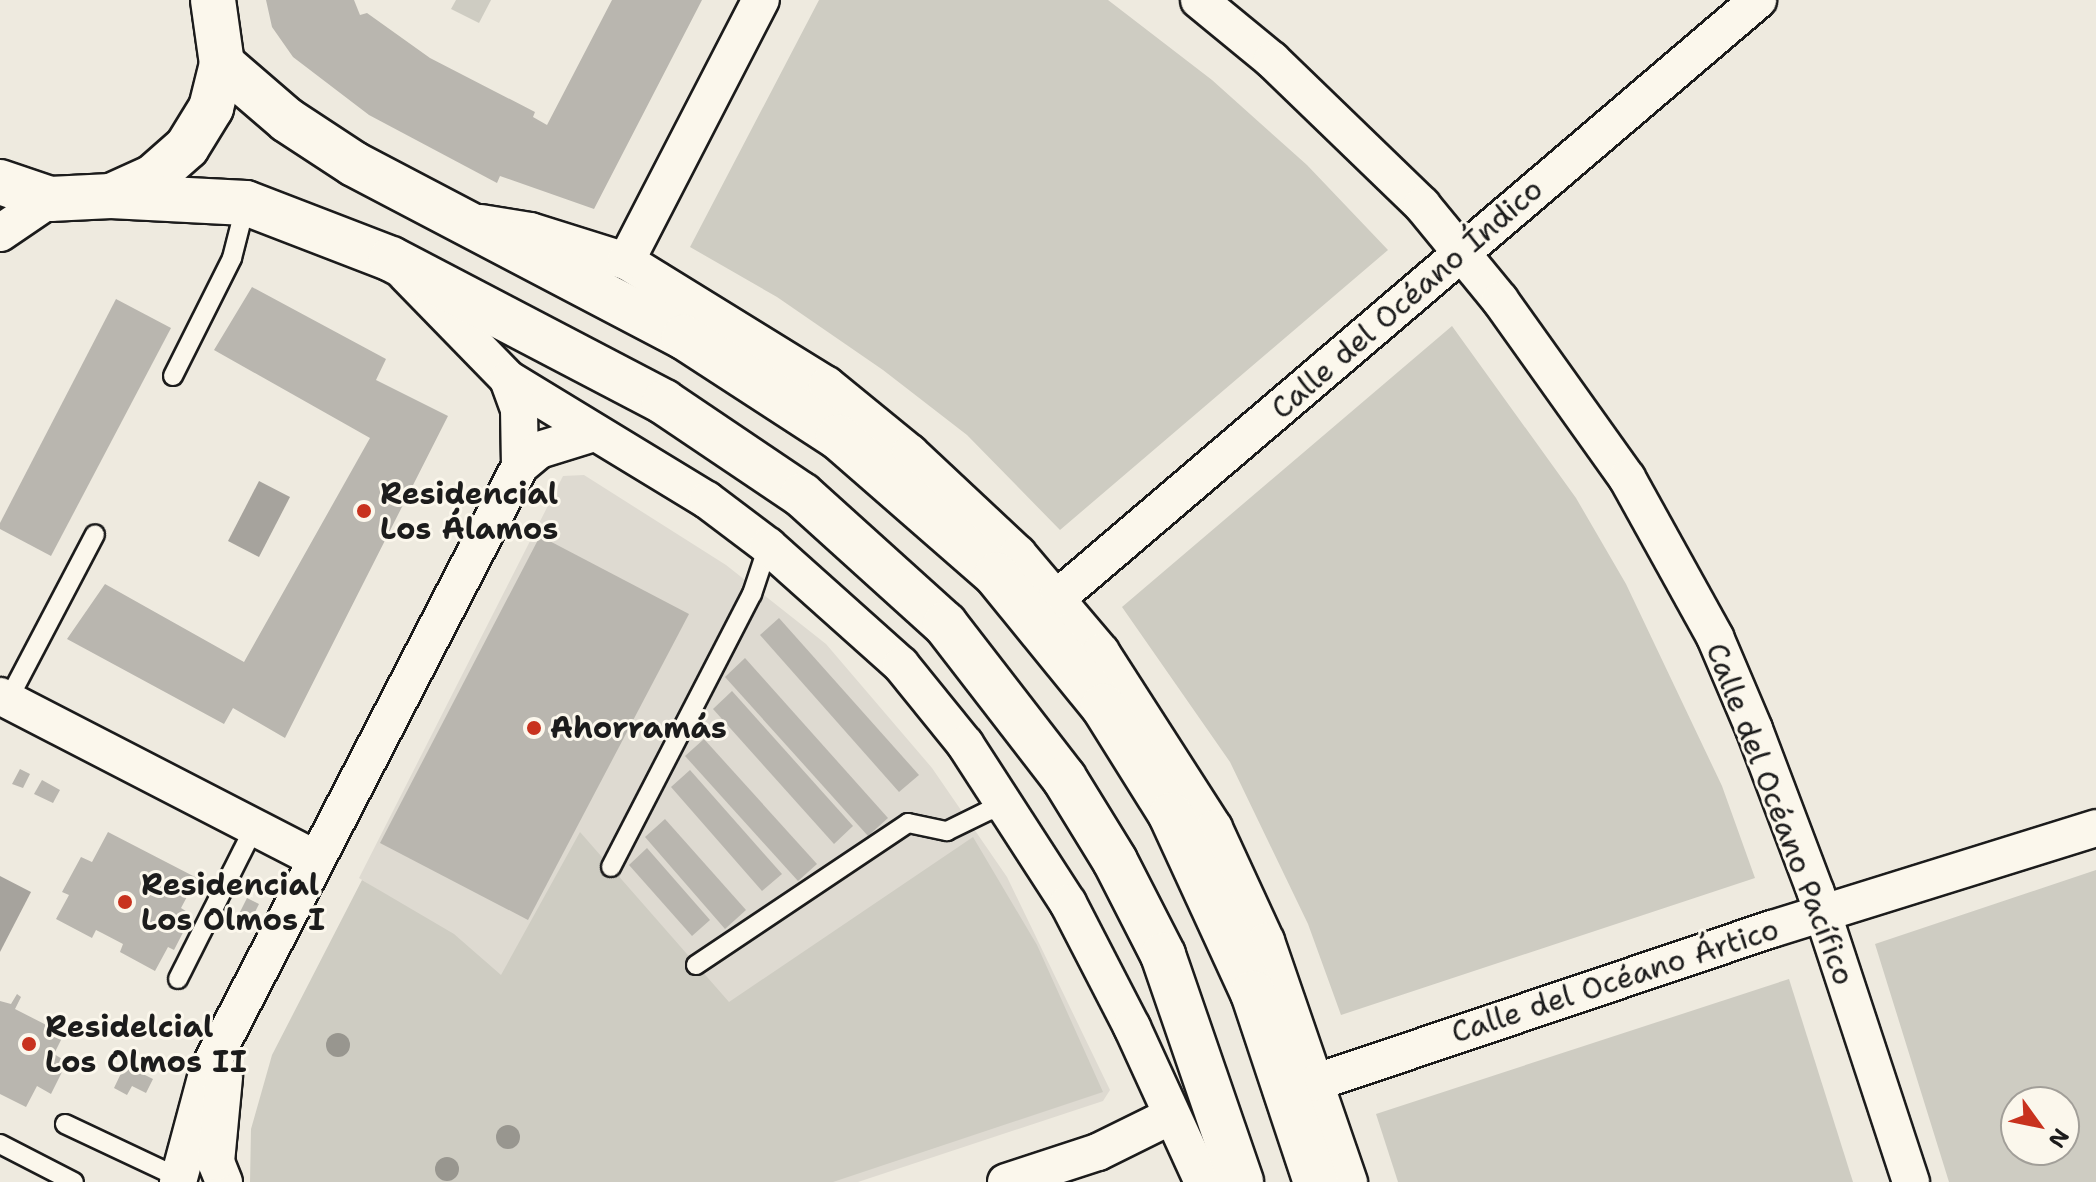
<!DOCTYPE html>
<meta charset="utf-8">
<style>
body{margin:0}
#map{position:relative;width:2096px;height:1182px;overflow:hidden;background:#eeeadf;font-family:"Shantell Sans",sans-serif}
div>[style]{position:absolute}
.built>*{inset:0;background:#dedad1}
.green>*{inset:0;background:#ceccc2}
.water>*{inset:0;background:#a6a39d}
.building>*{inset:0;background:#b9b6af}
.roads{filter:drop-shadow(2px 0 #1c1c1c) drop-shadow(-2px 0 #1c1c1c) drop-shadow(0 2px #1c1c1c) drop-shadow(0 -2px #1c1c1c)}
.service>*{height:18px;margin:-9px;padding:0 9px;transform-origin:9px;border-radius:9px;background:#fbf7ec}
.minor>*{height:36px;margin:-18px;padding:0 18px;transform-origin:18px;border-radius:18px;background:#fbf7ec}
.tertiary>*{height:44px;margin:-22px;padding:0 22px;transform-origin:22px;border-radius:22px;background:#fbf7ec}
.trees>*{width:24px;height:24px;margin:-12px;border-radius:50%;background:#98968f}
.dots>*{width:22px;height:22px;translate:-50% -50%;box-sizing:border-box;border:4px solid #fbf7ec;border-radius:50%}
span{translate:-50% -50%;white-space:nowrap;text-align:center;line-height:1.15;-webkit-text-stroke:6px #fbf7ec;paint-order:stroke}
.street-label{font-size:30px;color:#1c1c1c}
.poi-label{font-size:30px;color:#1c1c1c;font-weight:700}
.left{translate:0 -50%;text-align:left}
.north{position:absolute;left:2000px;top:1086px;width:80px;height:80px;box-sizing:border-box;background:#fbf7ec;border:2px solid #a29f99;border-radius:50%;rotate:123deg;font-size:22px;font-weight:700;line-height:32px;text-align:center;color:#1c1c1c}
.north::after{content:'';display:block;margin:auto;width:28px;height:36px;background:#c8321e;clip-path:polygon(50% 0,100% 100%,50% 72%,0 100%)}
</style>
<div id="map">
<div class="built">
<div style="clip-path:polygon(584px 475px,726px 565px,826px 644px,932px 768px,1007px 877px,1110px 1090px,1103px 1101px,858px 1182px,641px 1182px,453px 937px,359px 878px,563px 476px)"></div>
</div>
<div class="green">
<div style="clip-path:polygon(456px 0,491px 0,479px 23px,451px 9px)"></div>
<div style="clip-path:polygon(819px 0,1108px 0,1212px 80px,1307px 165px,1388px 250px,1060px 530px,967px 435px,883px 370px,777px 297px,690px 247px)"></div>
<div style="clip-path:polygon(1452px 326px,1576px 498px,1626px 584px,1722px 786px,1755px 878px,1341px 1015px,1308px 924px,1230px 762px,1122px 607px)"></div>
<div style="clip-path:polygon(580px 832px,729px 1002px,973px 837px,1037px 945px,1103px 1092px,833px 1182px,250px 1182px,251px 1129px,272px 1055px,362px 880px,454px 934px,501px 975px)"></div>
<div style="clip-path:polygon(evenodd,2096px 870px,2096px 1182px,1949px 1182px,1875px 944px,2096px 870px,2016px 1102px,2064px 1102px,2064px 1150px,2016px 1150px,2016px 1102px)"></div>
<div style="clip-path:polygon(1789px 979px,1853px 1182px,1398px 1182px,1376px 1114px)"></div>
</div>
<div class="water">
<div style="clip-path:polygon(259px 481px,290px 497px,259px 557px,228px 541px)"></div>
<div style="clip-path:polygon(0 876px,31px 892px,0 952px)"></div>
</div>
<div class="building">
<div style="clip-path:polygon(266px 0,354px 0,360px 15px,367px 13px,430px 58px,535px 112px,533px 117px,547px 125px,612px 0,702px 0,594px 209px,500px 176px,497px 183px,369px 115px,293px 57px,272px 27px)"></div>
<div style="clip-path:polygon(252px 287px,386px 359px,376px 380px,448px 416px,285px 738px,233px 708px,224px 724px,67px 639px,105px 584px,244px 662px,370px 438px,214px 350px)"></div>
<div style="clip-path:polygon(116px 299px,171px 328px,51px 556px,0 529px,0 523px)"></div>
<div style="clip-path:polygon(540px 536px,689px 614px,528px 920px,380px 843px)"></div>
<div style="clip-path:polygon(779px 618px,919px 775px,899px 792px,760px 635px)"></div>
<div style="clip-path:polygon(745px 658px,888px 818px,868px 836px,725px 677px)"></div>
<div style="clip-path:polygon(732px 691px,853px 826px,834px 844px,713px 709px)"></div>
<div style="clip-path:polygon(704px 739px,817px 864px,798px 881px,685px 756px)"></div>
<div style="clip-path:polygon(20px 769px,30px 774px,23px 788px,12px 784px)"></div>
<div style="clip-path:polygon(690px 770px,782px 874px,762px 891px,671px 787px)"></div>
<div style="clip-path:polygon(42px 780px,60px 790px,53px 803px,34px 794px)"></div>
<div style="clip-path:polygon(665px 819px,746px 910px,725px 929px,645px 837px)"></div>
<div style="clip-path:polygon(108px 832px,197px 878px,181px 908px,192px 915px,174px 950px,168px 947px,155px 971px,120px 952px,123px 944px,102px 933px,96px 930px,92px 938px,56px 919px,69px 895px,62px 892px,81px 857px,92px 862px)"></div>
<div style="clip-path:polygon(647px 848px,710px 920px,692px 936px,629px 865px)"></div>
<div style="clip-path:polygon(247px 898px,259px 904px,251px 920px,239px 914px)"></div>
<div style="clip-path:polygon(17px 994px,21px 997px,15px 1009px,64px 1034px,54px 1054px,67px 1062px,51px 1094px,37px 1086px,26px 1107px,0 1094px,0 1001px,11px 1004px)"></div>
<div style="clip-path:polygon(125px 1065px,153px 1079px,146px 1093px,132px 1086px,127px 1095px,114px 1088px)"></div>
</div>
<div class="roads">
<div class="service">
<div style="left:173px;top:376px;width:132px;rotate:-63.4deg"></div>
<div style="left:232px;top:258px;width:57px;rotate:-75.7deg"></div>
<div style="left:8px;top:700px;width:187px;rotate:-62.3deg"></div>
<div style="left:611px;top:867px;width:307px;rotate:-62.7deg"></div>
<div style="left:752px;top:594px;width:51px;rotate:-71.6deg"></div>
<div style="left:696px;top:965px;width:255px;rotate:-33.8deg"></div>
<div style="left:908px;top:823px;width:40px;rotate:12deg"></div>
<div style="left:947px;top:831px;width:48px;rotate:-26deg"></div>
<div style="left:990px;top:810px;width:19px;rotate:6deg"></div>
<div style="left:178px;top:979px;width:169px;rotate:-63.3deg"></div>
<div style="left:65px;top:1124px;width:127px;rotate:25.2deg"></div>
<div style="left:0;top:1144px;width:83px;rotate:27.2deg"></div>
</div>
<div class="minor">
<div style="left:1199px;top:0;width:94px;rotate:39.4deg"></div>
<div style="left:1272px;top:60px;width:209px;rotate:44deg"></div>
<div style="left:1422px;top:205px;width:123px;rotate:50.6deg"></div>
<div style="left:1500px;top:300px;width:219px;rotate:54.5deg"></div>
<div style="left:1627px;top:478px;width:182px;rotate:61deg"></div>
<div style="left:1715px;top:637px;width:100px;rotate:67deg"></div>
<div style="left:1754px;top:729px;width:175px;rotate:69.3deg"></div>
<div style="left:1816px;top:893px;width:304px;rotate:71.8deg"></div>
<div style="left:481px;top:223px;width:50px;rotate:9.3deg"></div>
<div style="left:530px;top:231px;width:101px;rotate:17.4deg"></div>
<div style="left:626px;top:261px;width:236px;rotate:31.7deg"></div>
<div style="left:827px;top:385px;width:107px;rotate:39.3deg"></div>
<div style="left:910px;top:453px;width:148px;rotate:43.1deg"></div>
<div style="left:1018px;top:554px;width:128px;rotate:49.7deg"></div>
<div style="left:1101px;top:652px;width:209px;rotate:57.3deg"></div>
<div style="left:1214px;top:828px;width:124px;rotate:65.3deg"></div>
<div style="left:1266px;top:941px;width:255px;rotate:71deg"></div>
<div style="left:0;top:233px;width:60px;rotate:-34.2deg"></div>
<div style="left:626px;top:261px;width:294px;rotate:-62.7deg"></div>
<div style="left:406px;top:274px;width:146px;rotate:45.8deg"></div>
<div style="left:508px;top:379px;width:233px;rotate:31.3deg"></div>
<div style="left:707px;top:500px;width:76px;rotate:37deg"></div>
<div style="left:768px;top:546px;width:178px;rotate:41.8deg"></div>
<div style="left:901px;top:665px;width:102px;rotate:51deg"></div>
<div style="left:965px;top:744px;width:189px;rotate:57.1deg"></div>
<div style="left:1068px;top:903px;width:140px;rotate:62.7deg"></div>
<div style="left:1132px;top:1027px;width:170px;rotate:65.4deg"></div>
<div style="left:508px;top:379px;width:32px;rotate:70deg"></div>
<div style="left:519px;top:409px;width:57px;rotate:89deg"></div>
<div style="left:1056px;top:599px;width:923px;rotate:-40.47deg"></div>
<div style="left:0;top:696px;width:356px;rotate:27.3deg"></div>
<div style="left:1317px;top:1082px;width:480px;rotate:-18.6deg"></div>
<div style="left:1772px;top:929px;width:339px;rotate:-17.3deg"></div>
<div style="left:178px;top:1182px;width:116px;rotate:-75deg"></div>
<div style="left:208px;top:1070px;width:680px;rotate:-62.68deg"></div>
<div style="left:520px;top:466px;width:25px;rotate:-40deg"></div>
<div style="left:539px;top:450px;width:54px;rotate:-17.1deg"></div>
<div style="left:224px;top:1182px;width:22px;rotate:-112deg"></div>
<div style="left:216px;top:1162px;width:85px;rotate:-84.6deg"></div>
<div style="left:1006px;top:1182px;width:97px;rotate:-18.1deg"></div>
<div style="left:1098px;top:1152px;width:81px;rotate:-26.3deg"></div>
</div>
<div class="tertiary">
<div style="left:222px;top:64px;width:86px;rotate:40.7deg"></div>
<div style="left:287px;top:120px;width:80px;rotate:33.3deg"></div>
<div style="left:354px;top:164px;width:373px;rotate:27.7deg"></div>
<div style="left:684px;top:337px;width:184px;rotate:33deg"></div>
<div style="left:838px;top:437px;width:210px;rotate:41.1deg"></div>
<div style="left:996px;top:575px;width:169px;rotate:50.8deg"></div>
<div style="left:1103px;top:706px;width:128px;rotate:58deg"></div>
<div style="left:1171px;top:815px;width:196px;rotate:65.3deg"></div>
<div style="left:1253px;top:993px;width:199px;rotate:71.6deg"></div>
<div style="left:0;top:182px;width:53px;rotate:18.8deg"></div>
<div style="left:50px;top:199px;width:61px;rotate:-2.8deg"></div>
<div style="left:111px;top:196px;width:46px;rotate:-24.3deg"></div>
<div style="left:153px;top:177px;width:45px;rotate:-41.4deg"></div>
<div style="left:187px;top:147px;width:46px;rotate:-58.4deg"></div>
<div style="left:211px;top:108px;width:45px;rotate:-76deg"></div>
<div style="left:222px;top:64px;width:65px;rotate:-98deg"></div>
<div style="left:111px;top:196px;width:135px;rotate:3deg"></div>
<div style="left:246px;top:203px;width:155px;rotate:21.1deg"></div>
<div style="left:391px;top:259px;width:308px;rotate:27.6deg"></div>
<div style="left:664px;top:402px;width:166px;rotate:34deg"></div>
<div style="left:802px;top:495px;width:193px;rotate:42.1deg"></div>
<div style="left:945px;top:624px;width:195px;rotate:52.3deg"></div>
<div style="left:1064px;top:778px;width:97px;rotate:58.4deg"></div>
<div style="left:1115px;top:861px;width:106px;rotate:62.9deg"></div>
<div style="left:1163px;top:955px;width:240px;rotate:71deg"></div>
</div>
</div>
<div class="trees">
<div style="left:338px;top:1045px"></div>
<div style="left:508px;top:1137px"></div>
<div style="left:447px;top:1169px"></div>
</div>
<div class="dots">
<div style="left:364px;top:511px;background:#c8321e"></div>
<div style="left:534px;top:728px;background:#c8321e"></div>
<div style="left:125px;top:902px;background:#c8321e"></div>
<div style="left:29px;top:1044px;background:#c8321e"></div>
</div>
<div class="street-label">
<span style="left:1407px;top:299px;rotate:-41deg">Calle del Océano Índico</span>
<span style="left:1780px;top:814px;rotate:69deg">Calle del Océano Pacífico</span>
<span style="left:1615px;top:981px;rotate:-18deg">Calle del Océano Ártico</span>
</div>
<div class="poi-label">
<span class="left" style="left:380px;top:511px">Residencial<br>Los Álamos</span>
<span class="left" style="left:550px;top:728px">Ahorramás</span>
<span class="left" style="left:141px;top:902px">Residencial<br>Los Olmos I</span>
<span class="left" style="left:45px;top:1044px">Residelcial<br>Los Olmos II</span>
</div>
<div class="north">N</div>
</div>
